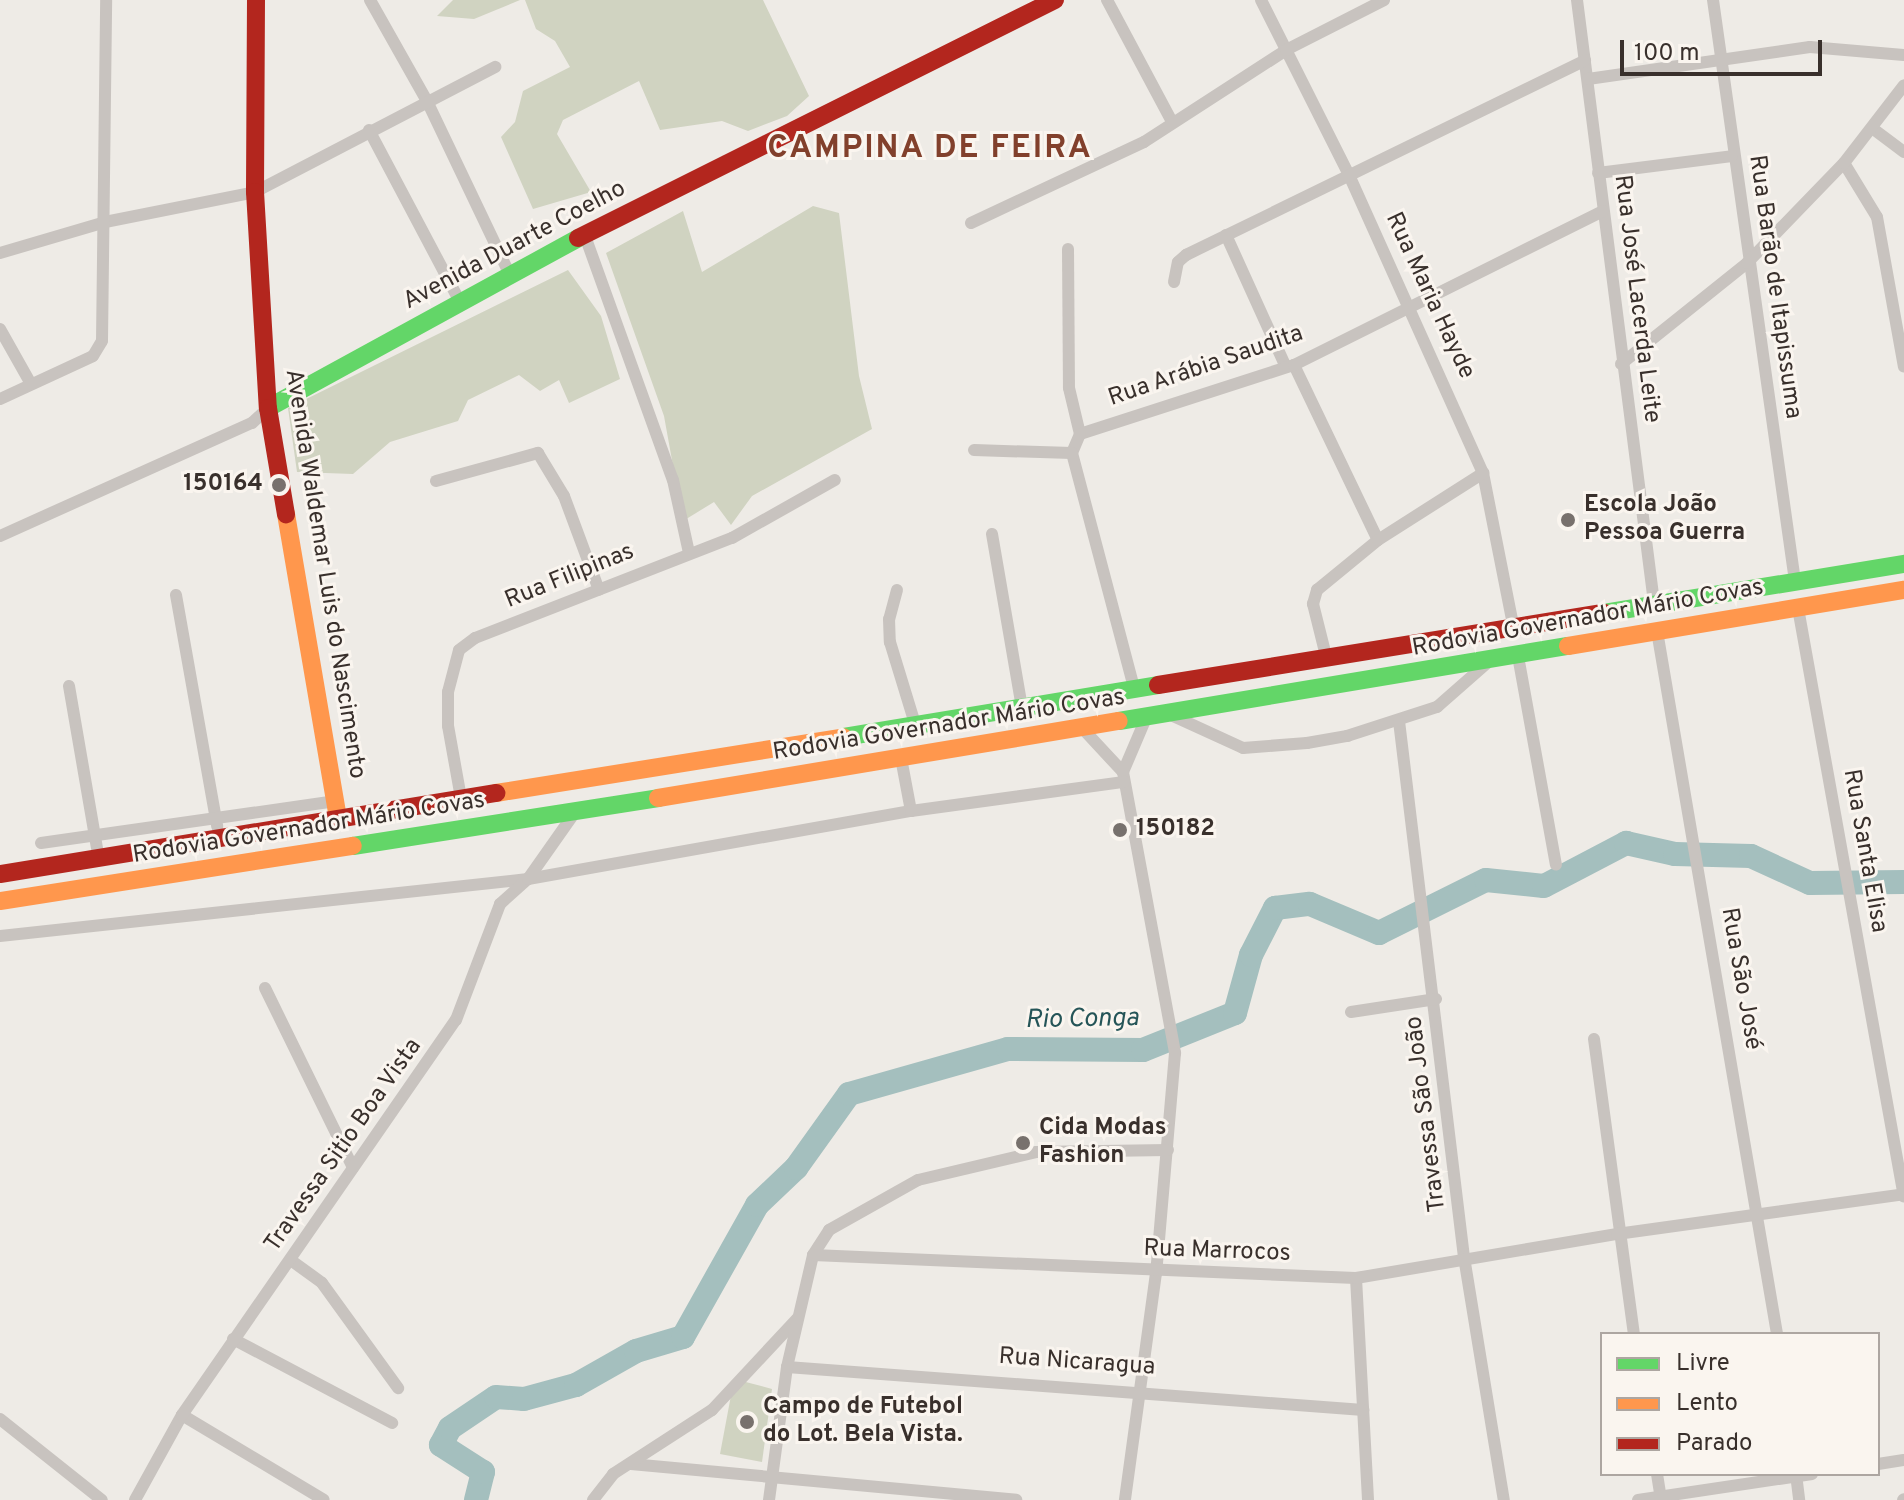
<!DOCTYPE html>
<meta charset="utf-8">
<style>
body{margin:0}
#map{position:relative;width:1904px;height:1500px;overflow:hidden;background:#eeebe6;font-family:Overpass,sans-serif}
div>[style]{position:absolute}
.green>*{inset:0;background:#d0d3c1}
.river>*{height:24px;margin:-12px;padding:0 12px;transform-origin:12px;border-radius:12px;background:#a4bfbe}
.street>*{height:12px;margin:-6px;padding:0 6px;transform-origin:6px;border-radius:6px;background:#c8c3bf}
.fast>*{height:18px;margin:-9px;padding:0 9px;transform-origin:9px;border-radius:9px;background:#63d668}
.slow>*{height:18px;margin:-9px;padding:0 9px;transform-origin:9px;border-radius:9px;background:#ff974d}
.jam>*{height:18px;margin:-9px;padding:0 9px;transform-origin:9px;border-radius:9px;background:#b3261e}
.dots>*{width:22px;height:22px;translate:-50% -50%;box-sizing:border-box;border:4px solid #faf5ef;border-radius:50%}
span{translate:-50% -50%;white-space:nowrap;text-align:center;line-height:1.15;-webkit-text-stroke:6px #faf5ef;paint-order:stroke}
.street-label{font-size:24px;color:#39302c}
.poi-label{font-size:24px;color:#39302c;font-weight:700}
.right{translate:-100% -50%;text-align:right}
.left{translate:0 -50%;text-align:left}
.water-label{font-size:26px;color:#255558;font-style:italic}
.district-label{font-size:32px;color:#82402c;font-weight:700;letter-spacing:2px}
.legend{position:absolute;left:1600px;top:1332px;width:280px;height:144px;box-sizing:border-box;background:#faf5ef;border:2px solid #ada6a1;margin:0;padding:10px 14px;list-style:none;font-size:24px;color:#39302c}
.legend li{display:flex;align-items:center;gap:16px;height:40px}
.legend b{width:40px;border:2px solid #ada6a1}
.scale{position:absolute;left:1620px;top:40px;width:202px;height:36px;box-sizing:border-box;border:4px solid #39302c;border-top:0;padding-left:10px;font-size:24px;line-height:28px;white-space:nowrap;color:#39302c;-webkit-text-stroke:6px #faf5ef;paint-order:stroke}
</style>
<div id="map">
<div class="green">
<div style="clip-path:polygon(453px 0,520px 0,474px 19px,437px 16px)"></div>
<div style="clip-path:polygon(525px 0,763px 0,809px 96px,787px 116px,748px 131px,722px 121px,660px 130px,639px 81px,563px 120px,557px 134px,591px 192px,533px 209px,501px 137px,515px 122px,523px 91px,570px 67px,555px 41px,536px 29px)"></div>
<div style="clip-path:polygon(813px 206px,839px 213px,859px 376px,872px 429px,752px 496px,731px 525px,714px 502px,683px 521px,664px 416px,606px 253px,683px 211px,702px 272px)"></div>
<div style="clip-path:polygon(568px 270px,601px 316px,620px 379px,569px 403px,559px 380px,540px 391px,519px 375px,468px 400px,458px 421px,390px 442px,353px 474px,297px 472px,288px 408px)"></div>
<div style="clip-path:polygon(742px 1381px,772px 1389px,762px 1462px,720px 1454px,732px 1390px)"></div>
</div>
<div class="river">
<div style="left:476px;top:1500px;width:29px;rotate:-76deg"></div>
<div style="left:483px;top:1472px;width:50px;rotate:-147.3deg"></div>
<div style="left:441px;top:1445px;width:19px;rotate:-62deg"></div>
<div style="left:450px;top:1428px;width:55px;rotate:-34deg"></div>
<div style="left:496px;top:1397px;width:28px;rotate:4deg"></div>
<div style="left:524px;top:1399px;width:54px;rotate:-15.1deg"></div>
<div style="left:576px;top:1385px;width:69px;rotate:-29.5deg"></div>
<div style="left:636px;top:1351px;width:49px;rotate:-16.6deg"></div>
<div style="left:683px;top:1337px;width:151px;rotate:-60.7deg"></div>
<div style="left:757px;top:1205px;width:54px;rotate:-43.5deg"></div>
<div style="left:796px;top:1168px;width:91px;rotate:-54.4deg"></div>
<div style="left:849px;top:1094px;width:165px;rotate:-15.8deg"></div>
<div style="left:1008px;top:1049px;width:135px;rotate:0.4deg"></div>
<div style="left:1143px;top:1050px;width:99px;rotate:-21.9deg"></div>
<div style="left:1235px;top:1013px;width:60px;rotate:-74.6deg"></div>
<div style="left:1251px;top:955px;width:53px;rotate:-62.9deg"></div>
<div style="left:1275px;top:908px;width:35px;rotate:-7deg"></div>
<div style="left:1310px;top:904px;width:75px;rotate:22.8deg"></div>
<div style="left:1379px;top:933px;width:119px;rotate:-26.4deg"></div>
<div style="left:1486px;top:880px;width:58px;rotate:5.9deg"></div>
<div style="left:1544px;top:886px;width:93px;rotate:-27.7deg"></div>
<div style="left:1626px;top:843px;width:50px;rotate:12.7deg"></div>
<div style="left:1675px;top:854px;width:76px;rotate:1.5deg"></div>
<div style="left:1751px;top:856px;width:65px;rotate:24.6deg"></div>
<div style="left:1810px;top:883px;width:94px;rotate:-0.6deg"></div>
</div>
<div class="street">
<div style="left:370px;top:0;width:116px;rotate:60.6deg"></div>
<div style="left:427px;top:101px;width:191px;rotate:64.5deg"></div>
<div style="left:1107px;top:0;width:136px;rotate:61.9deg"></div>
<div style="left:1261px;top:0;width:196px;rotate:63.3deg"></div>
<div style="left:1349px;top:175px;width:327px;rotate:65.8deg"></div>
<div style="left:1483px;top:473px;width:155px;rotate:78.8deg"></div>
<div style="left:1577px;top:0;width:608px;rotate:82.72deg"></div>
<div style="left:1713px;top:0;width:587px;rotate:81.97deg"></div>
<div style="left:1588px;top:79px;width:224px;rotate:-8.2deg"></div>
<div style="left:1810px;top:47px;width:94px;rotate:4.9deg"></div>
<div style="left:1872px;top:128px;width:40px;rotate:37deg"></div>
<div style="left:369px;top:130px;width:195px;rotate:62.1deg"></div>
<div style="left:1844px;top:163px;width:63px;rotate:58.6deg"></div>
<div style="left:1877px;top:217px;width:152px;rotate:79.8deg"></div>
<div style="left:1598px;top:173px;width:135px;rotate:-7.2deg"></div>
<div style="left:971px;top:223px;width:191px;rotate:-25.1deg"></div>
<div style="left:1144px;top:142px;width:169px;rotate:-32.9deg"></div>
<div style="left:1286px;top:50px;width:110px;rotate:-27deg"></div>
<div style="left:1226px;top:235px;width:145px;rotate:65.6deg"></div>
<div style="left:585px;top:236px;width:259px;rotate:70.2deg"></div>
<div style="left:673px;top:480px;width:75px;rotate:77.6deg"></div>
<div style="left:1068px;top:249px;width:139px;rotate:89.6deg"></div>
<div style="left:1069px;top:388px;width:47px;rotate:76.6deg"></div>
<div style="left:0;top:253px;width:109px;rotate:-16.4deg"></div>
<div style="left:105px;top:222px;width:153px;rotate:-11.3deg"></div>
<div style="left:255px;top:192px;width:271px;rotate:-27.5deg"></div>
<div style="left:1174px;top:282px;width:20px;rotate:-79deg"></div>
<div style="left:1178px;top:262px;width:11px;rotate:-41deg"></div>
<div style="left:1186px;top:255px;width:444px;rotate:-26deg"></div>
<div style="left:0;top:329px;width:63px;rotate:60.6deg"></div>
<div style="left:1621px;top:364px;width:161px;rotate:-38.7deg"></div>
<div style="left:1747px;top:263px;width:139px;rotate:-45.9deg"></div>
<div style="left:1844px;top:163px;width:98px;rotate:-52.4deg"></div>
<div style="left:1294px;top:365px;width:194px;rotate:64.4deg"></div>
<div style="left:0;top:399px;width:102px;rotate:-24.8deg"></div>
<div style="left:93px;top:356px;width:17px;rotate:-59deg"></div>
<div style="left:102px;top:341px;width:341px;rotate:-89.3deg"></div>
<div style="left:1080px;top:434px;width:225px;rotate:-17.9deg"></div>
<div style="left:1294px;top:365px;width:345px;rotate:-26.5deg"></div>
<div style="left:1080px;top:434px;width:21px;rotate:113deg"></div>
<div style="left:1072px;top:453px;width:243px;rotate:75.2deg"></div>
<div style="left:974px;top:450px;width:98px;rotate:1.8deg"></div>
<div style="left:436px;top:481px;width:106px;rotate:-15.4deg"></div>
<div style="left:538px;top:453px;width:50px;rotate:58.8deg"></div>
<div style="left:564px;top:496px;width:100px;rotate:69.6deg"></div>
<div style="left:992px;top:534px;width:176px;rotate:80.2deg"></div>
<div style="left:0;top:536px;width:276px;rotate:-24.2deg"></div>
<div style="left:252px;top:423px;width:22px;rotate:-43deg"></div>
<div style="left:897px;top:590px;width:30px;rotate:105deg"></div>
<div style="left:889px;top:619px;width:23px;rotate:88deg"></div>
<div style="left:890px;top:642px;width:86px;rotate:73deg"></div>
<div style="left:176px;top:595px;width:235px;rotate:79.9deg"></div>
<div style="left:1798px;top:608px;width:598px;rotate:79.8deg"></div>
<div style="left:1657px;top:631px;width:713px;rotate:80.31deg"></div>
<div style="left:1326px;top:656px;width:54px;rotate:-104deg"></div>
<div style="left:1313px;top:604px;width:15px;rotate:-74deg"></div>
<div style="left:1317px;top:590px;width:79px;rotate:-39.3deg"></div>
<div style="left:1378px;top:540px;width:125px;rotate:-32.5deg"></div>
<div style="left:1518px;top:656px;width:212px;rotate:79.7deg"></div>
<div style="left:69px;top:686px;width:176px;rotate:80.2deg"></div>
<div style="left:1171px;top:715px;width:79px;rotate:24.6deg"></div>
<div style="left:1243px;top:748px;width:64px;rotate:-4.5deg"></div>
<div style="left:1307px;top:743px;width:41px;rotate:-9.9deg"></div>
<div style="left:1347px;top:736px;width:95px;rotate:-17.9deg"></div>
<div style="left:1437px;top:707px;width:67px;rotate:-41.3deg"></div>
<div style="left:1399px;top:721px;width:540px;rotate:83.09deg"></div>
<div style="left:1464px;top:1257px;width:246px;rotate:80.7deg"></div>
<div style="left:1083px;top:729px;width:59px;rotate:47.1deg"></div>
<div style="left:901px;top:758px;width:54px;rotate:79.3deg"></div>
<div style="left:1123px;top:772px;width:286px;rotate:79.5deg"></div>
<div style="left:1175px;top:1053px;width:221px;rotate:94.9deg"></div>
<div style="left:1156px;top:1273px;width:229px;rotate:97.8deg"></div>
<div style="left:1123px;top:772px;width:59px;rotate:-66.9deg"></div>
<div style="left:461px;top:798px;width:73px;rotate:-100.2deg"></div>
<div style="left:448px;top:726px;width:34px;rotate:-90deg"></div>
<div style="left:448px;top:692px;width:43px;rotate:-75.3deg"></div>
<div style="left:459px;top:650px;width:20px;rotate:-37deg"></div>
<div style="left:475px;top:638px;width:276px;rotate:-21.3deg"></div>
<div style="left:732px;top:538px;width:118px;rotate:-29.4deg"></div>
<div style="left:41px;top:843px;width:298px;rotate:-8.1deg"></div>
<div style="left:0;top:936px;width:531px;rotate:-6.16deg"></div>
<div style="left:528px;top:879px;width:389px;rotate:-10.1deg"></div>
<div style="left:911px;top:811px;width:215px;rotate:-7.8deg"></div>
<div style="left:265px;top:988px;width:200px;rotate:63.9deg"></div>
<div style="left:1351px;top:1012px;width:86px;rotate:-8.7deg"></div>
<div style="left:1594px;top:1039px;width:298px;rotate:82.3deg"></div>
<div style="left:813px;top:1255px;width:30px;rotate:-57deg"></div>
<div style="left:829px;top:1230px;width:102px;rotate:-29.3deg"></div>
<div style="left:918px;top:1180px;width:121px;rotate:-13.3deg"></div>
<div style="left:1036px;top:1152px;width:132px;rotate:-0.9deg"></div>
<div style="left:292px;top:1261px;width:37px;rotate:36deg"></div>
<div style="left:322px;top:1283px;width:130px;rotate:54.1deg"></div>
<div style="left:1356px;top:1278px;width:222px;rotate:86.9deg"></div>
<div style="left:233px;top:1339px;width:180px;rotate:27.8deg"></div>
<div style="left:787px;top:1367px;width:578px;rotate:4.27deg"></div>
<div style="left:182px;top:1415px;width:165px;rotate:30.9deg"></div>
<div style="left:0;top:1419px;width:130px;rotate:38.5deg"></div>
<div style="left:631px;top:1464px;width:387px;rotate:5.3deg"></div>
<div style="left:1878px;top:1464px;width:26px;rotate:-9deg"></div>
<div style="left:1657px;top:1474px;width:26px;rotate:81deg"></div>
<div style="left:1796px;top:1474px;width:26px;rotate:83deg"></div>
<div style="left:135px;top:1500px;width:97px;rotate:-61.1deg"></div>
<div style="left:182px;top:1415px;width:481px;rotate:-55.3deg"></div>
<div style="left:456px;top:1020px;width:124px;rotate:-69.2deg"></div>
<div style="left:500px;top:904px;width:38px;rotate:-42deg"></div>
<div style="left:528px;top:879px;width:78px;rotate:-54.9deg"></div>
<div style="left:593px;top:1500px;width:33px;rotate:-52deg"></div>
<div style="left:613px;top:1474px;width:118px;rotate:-32.9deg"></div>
<div style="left:712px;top:1410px;width:125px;rotate:-47deg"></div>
<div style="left:769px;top:1500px;width:134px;rotate:-82.3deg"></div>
<div style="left:787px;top:1367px;width:115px;rotate:-76.9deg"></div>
<div style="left:813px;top:1255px;width:543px;rotate:2.43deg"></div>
<div style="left:1356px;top:1278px;width:265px;rotate:-9.6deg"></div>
<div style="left:1617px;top:1234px;width:290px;rotate:-7.9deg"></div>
<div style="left:1638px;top:1500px;width:176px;rotate:-8.5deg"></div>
<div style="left:1903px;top:1500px;width:1px;rotate:-45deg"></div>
</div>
<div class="fast">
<div style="left:268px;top:408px;width:354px;rotate:-28.7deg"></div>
<div style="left:1604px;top:613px;width:304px;rotate:-9.3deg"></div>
<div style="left:1119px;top:721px;width:455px;rotate:-9.5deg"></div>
<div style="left:844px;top:737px;width:318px;rotate:-9.4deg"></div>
<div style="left:353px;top:846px;width:309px;rotate:-8.9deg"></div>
</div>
<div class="slow">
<div style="left:286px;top:514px;width:309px;rotate:80.3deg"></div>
<div style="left:1568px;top:646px;width:341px;rotate:-9.5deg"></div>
<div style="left:496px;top:793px;width:352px;rotate:-9.1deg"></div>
<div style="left:658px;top:798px;width:467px;rotate:-9.5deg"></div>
<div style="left:0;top:901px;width:357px;rotate:-8.9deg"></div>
</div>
<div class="jam">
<div style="left:256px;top:0;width:192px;rotate:90.3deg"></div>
<div style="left:255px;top:192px;width:216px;rotate:86.6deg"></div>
<div style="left:268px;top:408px;width:108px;rotate:80.4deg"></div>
<div style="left:578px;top:238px;width:533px;rotate:-26.52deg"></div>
<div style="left:1158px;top:685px;width:452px;rotate:-9.2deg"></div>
<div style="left:0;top:874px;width:503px;rotate:-9.27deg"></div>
</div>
<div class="dots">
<div style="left:279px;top:485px;background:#78716d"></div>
<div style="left:1568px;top:520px;background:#78716d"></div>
<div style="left:1120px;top:830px;background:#78716d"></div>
<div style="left:1023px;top:1143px;background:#78716d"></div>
<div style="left:747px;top:1422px;background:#78716d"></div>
</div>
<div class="street-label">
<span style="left:515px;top:246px;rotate:-28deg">Avenida Duarte Coelho</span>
<span style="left:1774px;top:287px;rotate:82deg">Rua Barão de Itapissuma</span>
<span style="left:1429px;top:296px;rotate:65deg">Rua Maria Hayde</span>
<span style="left:1636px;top:299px;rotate:83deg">Rua José Lacerda Leite</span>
<span style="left:1206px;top:367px;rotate:-19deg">Rua Arábia Saudita</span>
<span style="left:324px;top:574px;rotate:81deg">Avenida Waldemar Luis do Nascimento</span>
<span style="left:570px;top:577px;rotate:-22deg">Rua Filipinas</span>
<span style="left:1588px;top:619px;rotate:-10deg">Rodovia Governador Mário Covas</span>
<span style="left:949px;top:726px;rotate:-9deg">Rodovia Governador Mário Covas</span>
<span style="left:309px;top:829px;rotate:-9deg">Rodovia Governador Mário Covas</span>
<span style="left:1864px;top:851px;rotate:80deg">Rua Santa Elisa</span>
<span style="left:1740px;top:979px;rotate:80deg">Rua São José</span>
<span style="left:1427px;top:1114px;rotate:-97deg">Travessa São João</span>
<span style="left:344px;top:1146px;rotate:-55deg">Travessa Sitio Boa Vista</span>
<span style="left:1217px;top:1252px;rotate:2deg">Rua Marrocos</span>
<span style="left:1077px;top:1363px;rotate:4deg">Rua Nicaragua</span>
</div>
<div class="poi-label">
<span class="right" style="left:263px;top:485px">150164</span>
<span class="left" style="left:1584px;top:520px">Escola João<br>Pessoa Guerra</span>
<span class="left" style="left:1136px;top:830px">150182</span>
<span class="left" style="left:1039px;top:1143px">Cida Modas<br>Fashion</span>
<span class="left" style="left:763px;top:1422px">Campo de Futebol<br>do Lot. Bela Vista.</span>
</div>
<div class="water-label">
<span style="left:1082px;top:1020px;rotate:-1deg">Rio Conga</span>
</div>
<div class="district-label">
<span style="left:930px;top:149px">CAMPINA DE FEIRA</span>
</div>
<ul class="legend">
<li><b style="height:10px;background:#63d668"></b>Livre</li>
<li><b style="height:10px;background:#ff974d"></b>Lento</li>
<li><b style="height:10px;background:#b3261e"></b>Parado</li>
</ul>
<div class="scale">100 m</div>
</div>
